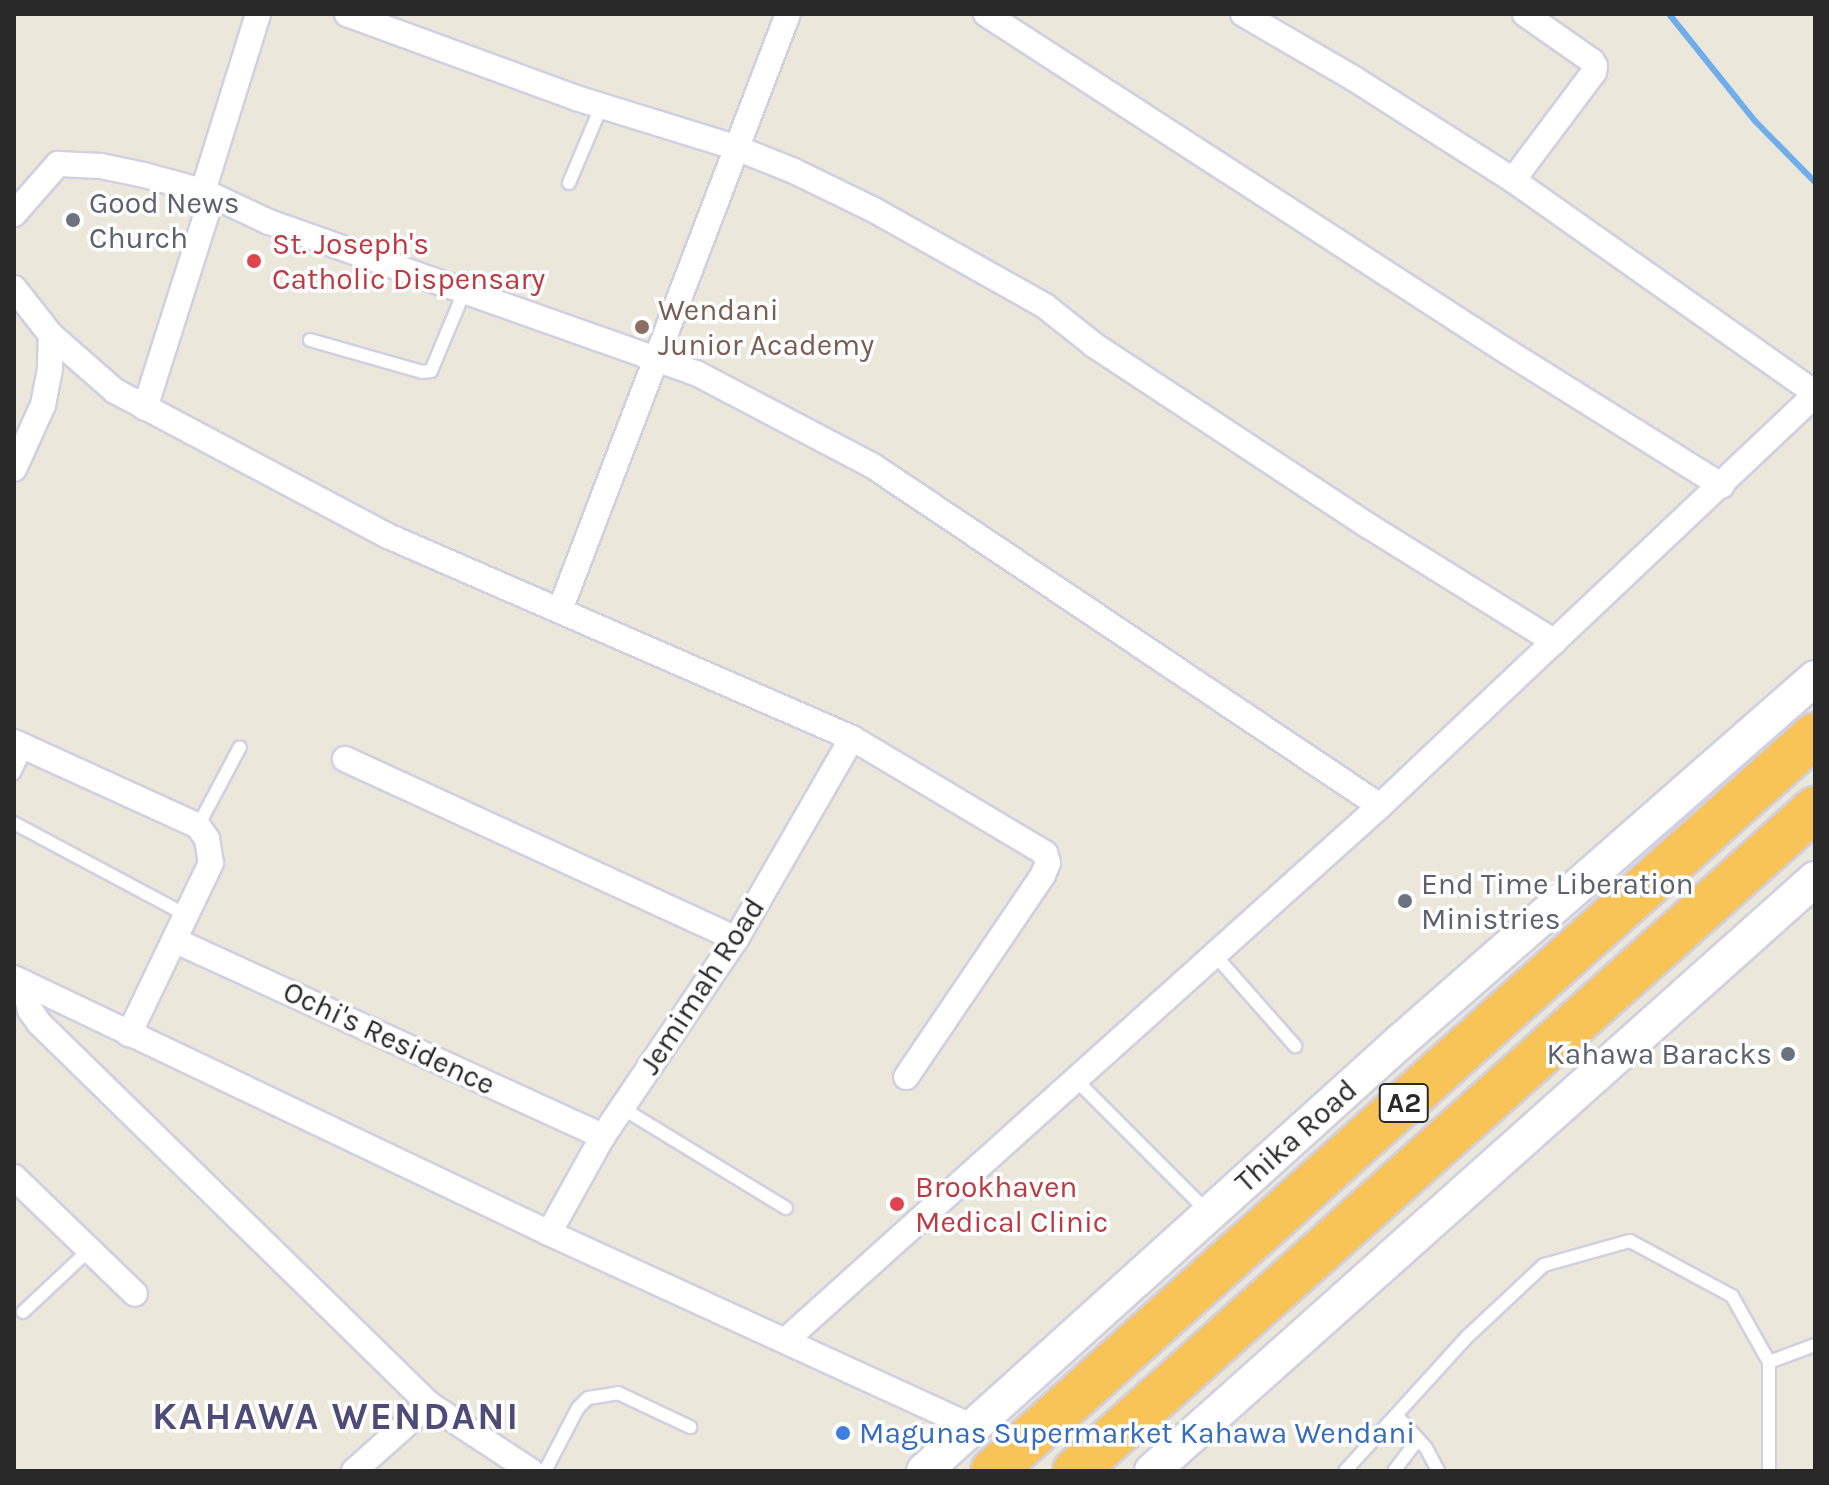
<!DOCTYPE html>
<style>
body{margin:0}
#map{position:relative;width:1829px;height:1485px;overflow:hidden;background:#ebe8db;font-family:Karla,sans-serif}
div>[style]{position:absolute}
.stream>*{height:6px;margin:-3px;padding:0 3px;transform-origin:3px;border-radius:3px;background:#70adeb}
.roads{filter:drop-shadow(2px 0 #d1d0e1) drop-shadow(-2px 0 #d1d0e1) drop-shadow(0 2px #d1d0e1) drop-shadow(0 -2px #d1d0e1)}
.lane>*{height:12px;margin:-6px;padding:0 6px;transform-origin:6px;border-radius:6px;background:#fff}
.street>*{height:24px;margin:-12px;padding:0 12px;transform-origin:12px;border-radius:12px;background:#fff}
.secondary>*{height:34px;margin:-17px;padding:0 17px;transform-origin:17px;border-radius:17px;background:#fff}
.highway>*{height:44px;margin:-22px;padding:0 22px;transform-origin:22px;border-radius:22px;background:#f9c457}
.dots>*{width:22px;height:22px;translate:-50% -50%;box-sizing:border-box;border:4px solid #fff;border-radius:50%}
span{translate:-50% -50%;white-space:nowrap;text-align:center;line-height:1.15;-webkit-text-stroke:7px #fff;paint-order:stroke}
.shield-label span{padding:2px 6px;background:#fff;border:2px solid;border-radius:6px;-webkit-text-stroke-width:0}
.shield-label{font-size:28px;color:#292929;font-weight:700}
.worship-label{font-size:30px;color:#5b616d}
.left{translate:0 -50%;text-align:left}
.right{translate:-100% -50%;text-align:right}
.health-label{font-size:30px;color:#be3a42}
.education-label{font-size:30px;color:#785e54}
.street-label{font-size:30px;color:#292929}
.shop-label{font-size:30px;color:#366cbe}
.district-label{font-size:38px;color:#4d4b78;font-weight:700;letter-spacing:2px}
.frame{position:absolute;inset:0;border:16px solid #292929;pointer-events:none}
</style>
<div id="map">
<div class="stream">
<div style="left:1669px;top:14px;width:137px;rotate:51.2deg"></div>
<div style="left:1755px;top:121px;width:86px;rotate:45.5deg"></div>
</div>
<div class="roads">
<div class="lane">
<div style="left:569px;top:183px;width:85px;rotate:-67.1deg"></div>
<div style="left:310px;top:340px;width:116px;rotate:15.9deg"></div>
<div style="left:422px;top:372px;width:9px;rotate:-6deg"></div>
<div style="left:431px;top:371px;width:86px;rotate:-67.3deg"></div>
<div style="left:14px;top:773px;width:28px;rotate:-64deg"></div>
<div style="left:14px;top:823px;width:195px;rotate:28.1deg"></div>
<div style="left:198px;top:826px;width:89px;rotate:-62deg"></div>
<div style="left:1214px;top:954px;width:123px;rotate:48.6deg"></div>
<div style="left:1075px;top:1079px;width:188px;rotate:45deg"></div>
<div style="left:622px;top:1108px;width:192px;rotate:31.4deg"></div>
<div style="left:23px;top:1312px;width:91px;rotate:-43.2deg"></div>
<div style="left:1769px;top:1362px;width:49px;rotate:-20.3deg"></div>
<div style="left:1397px;top:1416px;width:43px;rotate:47.8deg"></div>
<div style="left:1426px;top:1448px;width:26px;rotate:62deg"></div>
<div style="left:545px;top:1471px;width:71px;rotate:-62.4deg"></div>
<div style="left:578px;top:1408px;width:14px;rotate:-45deg"></div>
<div style="left:588px;top:1398px;width:30px;rotate:-9deg"></div>
<div style="left:618px;top:1393px;width:80px;rotate:25.3deg"></div>
<div style="left:1345px;top:1471px;width:183px;rotate:-47.7deg"></div>
<div style="left:1468px;top:1336px;width:104px;rotate:-43.1deg"></div>
<div style="left:1544px;top:1265px;width:89px;rotate:-15.6deg"></div>
<div style="left:1630px;top:1241px;width:116px;rotate:28.3deg"></div>
<div style="left:1732px;top:1296px;width:76px;rotate:60.7deg"></div>
<div style="left:1769px;top:1362px;width:109px;rotate:90deg"></div>
<div style="left:1394px;top:1471px;width:40px;rotate:-53deg"></div>
</div>
<div class="street">
<div style="left:347px;top:14px;width:244px;rotate:20.1deg"></div>
<div style="left:576px;top:98px;width:165px;rotate:17.2deg"></div>
<div style="left:734px;top:147px;width:65px;rotate:21.8deg"></div>
<div style="left:794px;top:171px;width:89px;rotate:26deg"></div>
<div style="left:874px;top:210px;width:196px;rotate:29.3deg"></div>
<div style="left:1045px;top:306px;width:63px;rotate:38.5deg"></div>
<div style="left:1094px;top:345px;width:327px;rotate:33.4deg"></div>
<div style="left:1367px;top:525px;width:221px;rotate:31.9deg"></div>
<div style="left:986px;top:14px;width:616px;rotate:32.94deg"></div>
<div style="left:1503px;top:349px;width:258px;rotate:32deg"></div>
<div style="left:1243px;top:14px;width:127px;rotate:30.2deg"></div>
<div style="left:1353px;top:78px;width:190px;rotate:32.5deg"></div>
<div style="left:1513px;top:180px;width:370px;rotate:35.2deg"></div>
<div style="left:1513px;top:180px;width:135px;rotate:-53.1deg"></div>
<div style="left:1594px;top:72px;width:6px;rotate:-81deg"></div>
<div style="left:1595px;top:66px;width:6px;rotate:-121deg"></div>
<div style="left:1592px;top:61px;width:82px;rotate:-145deg"></div>
<div style="left:203px;top:191px;width:185px;rotate:-72.7deg"></div>
<div style="left:14px;top:214px;width:67px;rotate:-48.7deg"></div>
<div style="left:58px;top:164px;width:43px;rotate:2.7deg"></div>
<div style="left:101px;top:166px;width:44px;rotate:11.8deg"></div>
<div style="left:144px;top:175px;width:61px;rotate:15.2deg"></div>
<div style="left:203px;top:191px;width:73px;rotate:25.2deg"></div>
<div style="left:269px;top:222px;width:453px;rotate:19.5deg"></div>
<div style="left:696px;top:373px;width:200px;rotate:27.7deg"></div>
<div style="left:873px;top:466px;width:610px;rotate:33.85deg"></div>
<div style="left:14px;top:288px;width:60px;rotate:51.8deg"></div>
<div style="left:51px;top:335px;width:34px;rotate:92deg"></div>
<div style="left:50px;top:369px;width:37px;rotate:101deg"></div>
<div style="left:43px;top:405px;width:70px;rotate:114.4deg"></div>
<div style="left:51px;top:335px;width:85px;rotate:41.2deg"></div>
<div style="left:115px;top:391px;width:309px;rotate:28deg"></div>
<div style="left:388px;top:536px;width:506px;rotate:23.53deg"></div>
<div style="left:852px;top:738px;width:225px;rotate:30.8deg"></div>
<div style="left:1045px;top:853px;width:10px;rotate:73deg"></div>
<div style="left:1048px;top:863px;width:13px;rotate:113deg"></div>
<div style="left:1043px;top:875px;width:244px;rotate:124.1deg"></div>
<div style="left:145px;top:408px;width:221px;rotate:-72.4deg"></div>
<div style="left:560px;top:610px;width:638px;rotate:-69.07deg"></div>
<div style="left:14px;top:742px;width:202px;rotate:24.5deg"></div>
<div style="left:198px;top:826px;width:16px;rotate:55deg"></div>
<div style="left:207px;top:839px;width:24px;rotate:81deg"></div>
<div style="left:211px;top:863px;width:190px;rotate:115.6deg"></div>
<div style="left:345px;top:759px;width:430px;rotate:24.7deg"></div>
<div style="left:174px;top:940px;width:472px;rotate:24.6deg"></div>
<div style="left:14px;top:978px;width:593px;rotate:25.48deg"></div>
<div style="left:549px;top:1233px;width:466px;rotate:24.6deg"></div>
<div style="left:23px;top:982px;width:29px;rotate:76deg"></div>
<div style="left:30px;top:1010px;width:16px;rotate:55deg"></div>
<div style="left:39px;top:1023px;width:545px;rotate:44.33deg"></div>
<div style="left:429px;top:1404px;width:122px;rotate:33.3deg"></div>
<div style="left:14px;top:1177px;width:168px;rotate:44deg"></div>
<div style="left:549px;top:1233px;width:111px;rotate:-60.9deg"></div>
<div style="left:603px;top:1136px;width:238px;rotate:-56deg"></div>
<div style="left:736px;top:939px;width:232px;rotate:-60deg"></div>
<div style="left:787px;top:1339px;width:797px;rotate:-41.95deg"></div>
<div style="left:1380px;top:806px;width:598px;rotate:-43.38deg"></div>
<div style="left:354px;top:1471px;width:101px;rotate:-41.8deg"></div>
</div>
<div class="secondary">
<div style="left:924px;top:1471px;width:644px;rotate:-42.04deg"></div>
<div style="left:1402px;top:1040px;width:549px;rotate:-41.23deg"></div>
<div style="left:1152px;top:1471px;width:889px;rotate:-41.76deg"></div>
</div>
<div class="highway">
<div style="left:993px;top:1471px;width:1103px;rotate:-41.84deg"></div>
<div style="left:1075px;top:1471px;width:993px;rotate:-41.82deg"></div>
</div>
</div>
<div class="dots">
<div style="left:73px;top:220px;background:#6b7280"></div>
<div style="left:254px;top:261px;background:#e0444e"></div>
<div style="left:642px;top:327px;background:#8d6e63"></div>
<div style="left:1405px;top:901px;background:#6b7280"></div>
<div style="left:1788px;top:1054px;background:#6b7280"></div>
<div style="left:897px;top:1204px;background:#e0444e"></div>
<div style="left:843px;top:1433px;background:#3f7fe0"></div>
</div>
<div class="shield-label">
<span style="left:1404px;top:1103px">A2</span>
</div>
<div class="worship-label">
<span class="left" style="left:89px;top:220px">Good News<br>Church</span>
<span class="left" style="left:1421px;top:901px">End Time Liberation<br>Ministries</span>
<span class="right" style="left:1772px;top:1054px">Kahawa Baracks</span>
</div>
<div class="health-label">
<span class="left" style="left:272px;top:261px">St. Joseph's<br>Catholic Dispensary</span>
<span class="left" style="left:915px;top:1204px">Brookhaven<br>Medical Clinic</span>
</div>
<div class="education-label">
<span class="left" style="left:658px;top:327px">Wendani<br>Junior Academy</span>
</div>
<div class="street-label">
<span style="left:702px;top:986px;rotate:-57deg">Jemimah Road</span>
<span style="left:389px;top:1038px;rotate:25deg">Ochi's Residence</span>
<span style="left:1296px;top:1136px;rotate:-42deg">Thika Road</span>
</div>
<div class="shop-label">
<span class="left" style="left:859px;top:1433px">Magunas Supermarket Kahawa Wendani</span>
</div>
<div class="district-label">
<span style="left:336px;top:1417px">KAHAWA WENDANI</span>
</div>
<div class="frame"></div>
</div>
